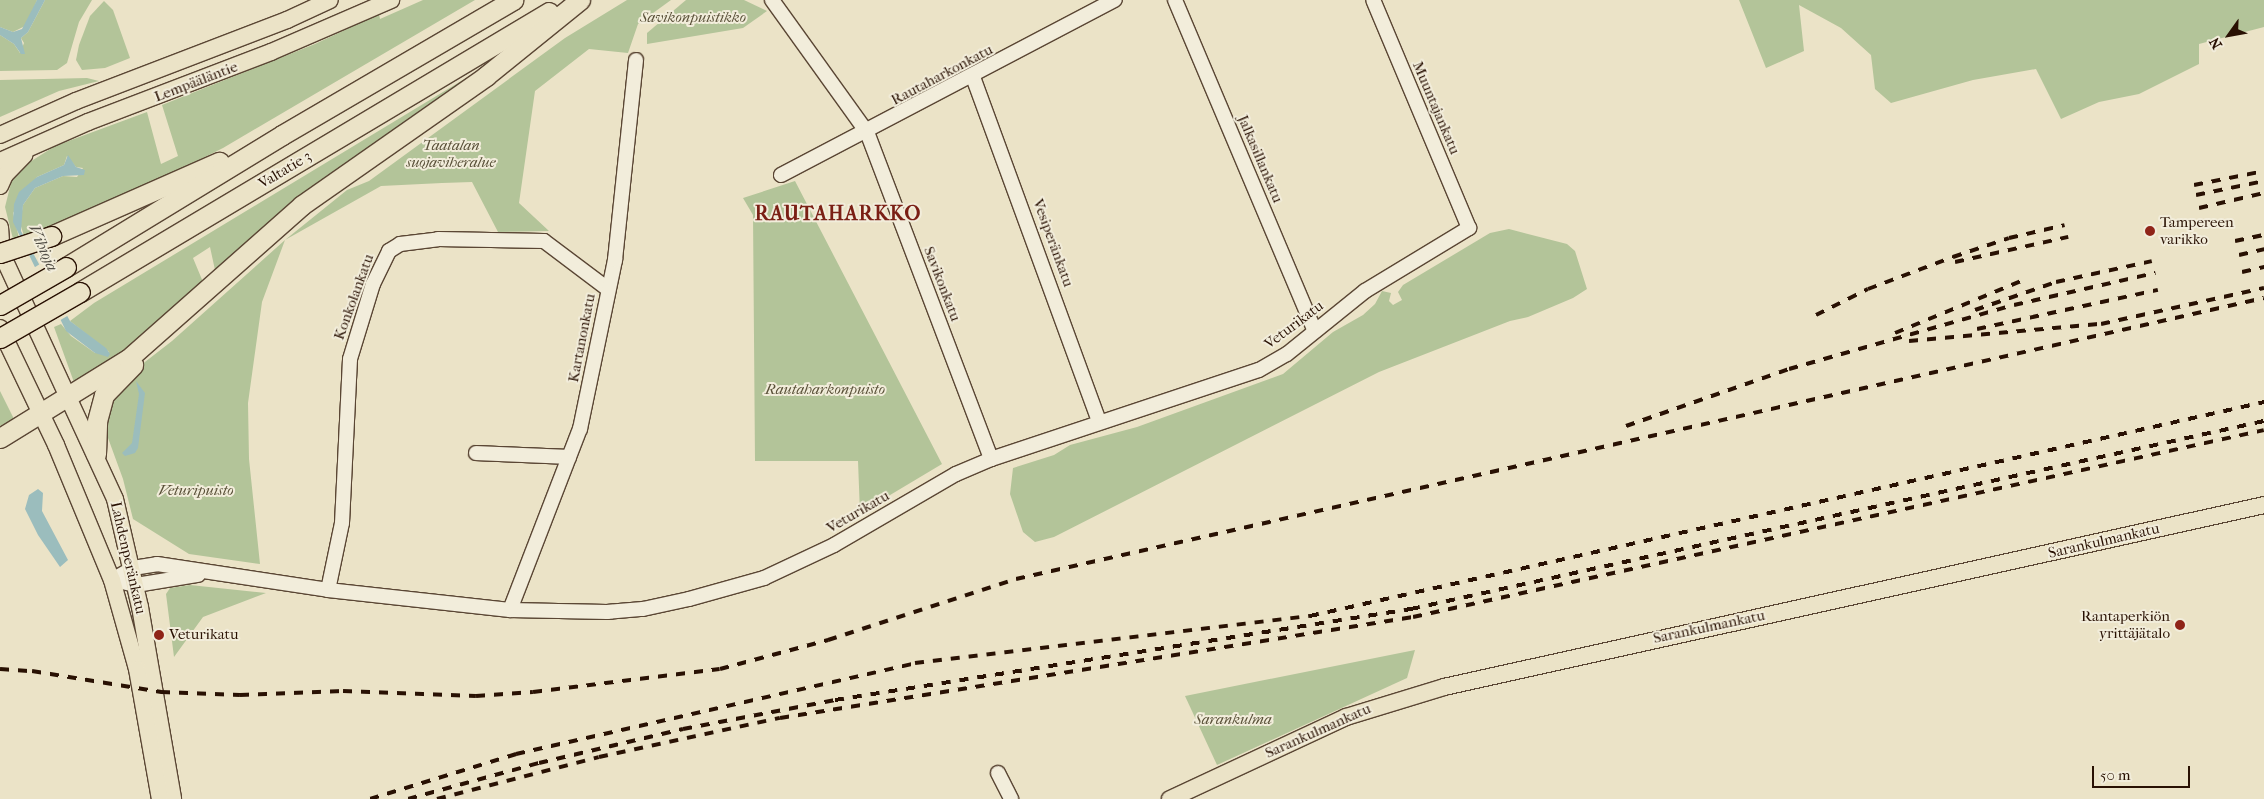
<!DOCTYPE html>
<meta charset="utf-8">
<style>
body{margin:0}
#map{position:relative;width:2264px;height:799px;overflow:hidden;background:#ebe3c7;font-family:"IM FELL French Canon",serif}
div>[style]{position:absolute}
.green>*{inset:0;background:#b3c499}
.water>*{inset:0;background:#9bbdbd}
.pier>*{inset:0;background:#ebe3c7}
.roads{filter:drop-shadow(1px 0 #5a4634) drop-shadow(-1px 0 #5a4634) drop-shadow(0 1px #5a4634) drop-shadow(0 -1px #5a4634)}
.minor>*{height:14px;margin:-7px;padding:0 7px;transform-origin:7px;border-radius:7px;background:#f2eddb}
.major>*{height:16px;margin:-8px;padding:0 8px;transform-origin:8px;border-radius:8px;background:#ebe3c7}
.highway>*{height:19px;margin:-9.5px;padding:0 9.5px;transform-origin:9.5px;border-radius:9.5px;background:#ebe3c7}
.rail>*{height:4px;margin-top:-2px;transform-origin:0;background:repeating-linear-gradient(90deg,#291103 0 9px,transparent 0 18px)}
.bridges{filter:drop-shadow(1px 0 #291103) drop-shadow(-1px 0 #291103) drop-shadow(0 1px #291103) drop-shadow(0 -1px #291103)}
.highway-bridge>*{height:19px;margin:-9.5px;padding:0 9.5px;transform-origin:9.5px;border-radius:9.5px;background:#ebe3c7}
.dots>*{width:14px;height:14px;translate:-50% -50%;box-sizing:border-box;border:2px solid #f2eddb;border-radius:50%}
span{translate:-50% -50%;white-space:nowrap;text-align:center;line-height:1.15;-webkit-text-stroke:4px #f2eddb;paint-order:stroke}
.park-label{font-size:15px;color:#595038;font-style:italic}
.street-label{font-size:15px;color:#291103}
.poi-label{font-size:15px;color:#291103}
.left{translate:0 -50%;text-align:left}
.right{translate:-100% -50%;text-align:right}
.water-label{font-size:16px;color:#514d44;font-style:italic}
.district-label{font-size:20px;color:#7a1f14;font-weight:700;letter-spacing:1px}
.north{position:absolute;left:2204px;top:10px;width:50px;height:50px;-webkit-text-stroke:4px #f2eddb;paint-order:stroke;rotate:238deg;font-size:14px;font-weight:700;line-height:20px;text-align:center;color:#291103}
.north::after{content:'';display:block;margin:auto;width:18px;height:22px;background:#291103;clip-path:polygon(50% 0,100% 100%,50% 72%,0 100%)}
.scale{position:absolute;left:2092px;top:766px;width:98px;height:22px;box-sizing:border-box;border:2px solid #291103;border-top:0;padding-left:6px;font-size:15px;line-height:18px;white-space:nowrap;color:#291103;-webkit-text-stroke:4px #f2eddb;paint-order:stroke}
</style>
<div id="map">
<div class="green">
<div style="clip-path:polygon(0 0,37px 0,27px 25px,13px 32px,0 27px)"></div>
<div style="clip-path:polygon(45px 0,92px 0,79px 22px,67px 63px,57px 70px,0 71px,0 35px,14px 44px,20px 53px,24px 43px,21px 38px,28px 32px)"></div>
<div style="clip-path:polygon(423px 0,475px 0,223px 148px,113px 203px,24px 236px,20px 223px,23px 205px,35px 188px,63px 176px,77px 177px,83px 168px,76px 167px,67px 156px,64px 165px,37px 177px,13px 213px,19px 238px,13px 239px,5px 207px,12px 179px,22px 167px,55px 146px,147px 112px,161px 164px,178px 156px,162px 105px,315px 44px,379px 14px,380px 19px)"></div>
<div style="clip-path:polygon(627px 0,671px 0,638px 24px,628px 53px,589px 49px,535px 91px,519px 203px,549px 231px,498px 232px,472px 182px,442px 183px,381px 186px,285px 240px,262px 302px,248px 403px,249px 459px,260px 564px,189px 554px,133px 519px,123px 479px,104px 427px,107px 407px,132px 372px,172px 341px,285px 240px,347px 190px,369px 181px,565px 38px)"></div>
<div style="clip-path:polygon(686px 0,744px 0,767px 11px,743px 28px,647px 44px,647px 33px)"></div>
<div style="clip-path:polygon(1739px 0,2264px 0,2264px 27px,2199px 44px,2199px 64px,2139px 94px,2099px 102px,2061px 119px,2036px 69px,1973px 80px,1891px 103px,1875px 89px,1871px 55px,1841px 28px,1799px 5px,1804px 51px,1766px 68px)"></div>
<div style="clip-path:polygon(104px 1px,113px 10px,130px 58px,105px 68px,82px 70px,76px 60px,79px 45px,90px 16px)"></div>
<div style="clip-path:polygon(481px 69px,432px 107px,303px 193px,215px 270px,210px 247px,193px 258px,203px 282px,137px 341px,75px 385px,54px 327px,61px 324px,71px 336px,95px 353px,109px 352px,70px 321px,94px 303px)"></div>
<div style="clip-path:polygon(87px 78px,99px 81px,59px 91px,0 117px,0 80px)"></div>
<div style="clip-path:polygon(795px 181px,942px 464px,860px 513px,858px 461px,755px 461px,753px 215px,743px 198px)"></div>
<div style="clip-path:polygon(1509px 229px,1567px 244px,1575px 251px,1587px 289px,1573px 298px,1528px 317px,1510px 321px,1379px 372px,1054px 537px,1035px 542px,1023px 532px,1010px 494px,1013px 468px,1054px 455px,1070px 445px,1137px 427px,1283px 374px,1333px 332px,1363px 315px,1375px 304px,1382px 291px,1391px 293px,1389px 301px,1393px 305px,1402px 300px,1398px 292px,1403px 285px,1490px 233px)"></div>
<div style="clip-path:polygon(0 391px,14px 419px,0 426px)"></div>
<div style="clip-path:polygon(190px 585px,266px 593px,203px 617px,174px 657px,166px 594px,170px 588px)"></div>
<div style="clip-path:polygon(1415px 650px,1407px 678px,1217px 765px,1185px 696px)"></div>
</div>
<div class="water">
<div style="clip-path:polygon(37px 0,45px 0,28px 32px,21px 38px,25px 54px,21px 54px,14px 44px,0 35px,0 27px,13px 32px,22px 29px)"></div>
<div style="clip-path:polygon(68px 155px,76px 167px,85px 170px,84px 175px,63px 176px,35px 188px,23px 205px,21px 231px,70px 321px,106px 348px,110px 354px,108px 357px,95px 353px,66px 331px,13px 222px,14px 204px,19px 192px,37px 177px,64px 165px)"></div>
<div style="clip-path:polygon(136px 381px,145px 393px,138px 448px,135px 453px,125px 456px,122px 453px,132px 443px,139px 394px)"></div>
<div style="clip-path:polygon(38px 489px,43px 493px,42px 511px,68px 560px,60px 567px,38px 535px,25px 509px,29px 495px)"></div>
</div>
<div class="pier">
<div style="clip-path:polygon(40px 264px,69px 315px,57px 322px,32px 269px)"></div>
</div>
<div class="roads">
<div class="minor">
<div style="left:772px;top:0;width:163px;rotate:54.3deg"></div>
<div style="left:867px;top:132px;width:350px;rotate:69.2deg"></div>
<div style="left:1175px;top:0;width:359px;rotate:67.1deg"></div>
<div style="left:973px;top:77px;width:366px;rotate:69.9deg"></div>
<div style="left:781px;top:175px;width:377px;rotate:-27.7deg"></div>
<div style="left:476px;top:453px;width:93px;rotate:2.5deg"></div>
<div style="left:112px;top:580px;width:24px;rotate:-30deg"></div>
<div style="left:133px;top:568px;width:24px;rotate:-9deg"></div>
<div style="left:157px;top:564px;width:173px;rotate:8.6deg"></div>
<div style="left:328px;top:590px;width:183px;rotate:6.3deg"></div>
<div style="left:510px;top:610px;width:97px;rotate:1.2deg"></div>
<div style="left:607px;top:612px;width:36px;rotate:-5deg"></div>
<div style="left:643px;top:609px;width:47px;rotate:-12.3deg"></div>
<div style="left:689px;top:599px;width:78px;rotate:-15.6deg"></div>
<div style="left:764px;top:578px;width:77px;rotate:-25.2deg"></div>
<div style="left:834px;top:545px;width:141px;rotate:-30.2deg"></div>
<div style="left:956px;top:474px;width:38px;rotate:-23deg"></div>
<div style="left:991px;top:459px;width:282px;rotate:-18.4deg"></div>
<div style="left:1259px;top:370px;width:32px;rotate:-30deg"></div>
<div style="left:1287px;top:354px;width:100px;rotate:-38.9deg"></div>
<div style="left:1365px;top:291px;width:122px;rotate:-31.2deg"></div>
<div style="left:1469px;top:228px;width:247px;rotate:-112.8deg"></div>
<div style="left:126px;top:583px;width:10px;rotate:11deg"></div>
<div style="left:136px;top:585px;width:63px;rotate:-9.2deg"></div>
<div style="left:328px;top:590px;width:68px;rotate:-78.2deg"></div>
<div style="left:342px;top:523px;width:164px;rotate:-87.2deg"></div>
<div style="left:350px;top:359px;width:78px;rotate:-73deg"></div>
<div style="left:373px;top:284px;width:37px;rotate:-64deg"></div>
<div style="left:389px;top:251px;width:13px;rotate:-32deg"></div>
<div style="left:400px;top:244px;width:38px;rotate:-7deg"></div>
<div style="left:438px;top:239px;width:106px;rotate:1.1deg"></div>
<div style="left:544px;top:241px;width:80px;rotate:36.9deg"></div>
<div style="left:510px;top:610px;width:194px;rotate:-68.9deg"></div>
<div style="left:580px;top:429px;width:173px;rotate:-78.3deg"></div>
<div style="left:615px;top:260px;width:201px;rotate:-84deg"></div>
<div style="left:998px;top:773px;width:29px;rotate:63deg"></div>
</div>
<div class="major">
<div style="left:0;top:135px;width:83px;rotate:-24.1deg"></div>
<div style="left:76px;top:101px;width:226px;rotate:-21deg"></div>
<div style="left:287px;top:20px;width:47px;rotate:-24.9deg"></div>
<div style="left:0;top:161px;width:96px;rotate:-23.9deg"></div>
<div style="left:88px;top:122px;width:196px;rotate:-20.9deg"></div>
<div style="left:271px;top:52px;width:131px;rotate:-23.4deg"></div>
<div style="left:0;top:186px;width:12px;rotate:-66deg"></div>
<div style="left:5px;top:175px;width:28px;rotate:-46deg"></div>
<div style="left:0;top:227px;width:27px;rotate:86deg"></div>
<div style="left:0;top:250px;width:274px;rotate:65.2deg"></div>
<div style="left:115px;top:499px;width:111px;rotate:77deg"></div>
<div style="left:140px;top:607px;width:195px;rotate:80.2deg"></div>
<div style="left:0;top:328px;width:130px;rotate:64.4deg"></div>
<div style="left:56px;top:445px;width:146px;rotate:67.5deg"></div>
<div style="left:112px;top:580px;width:92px;rotate:74.3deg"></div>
<div style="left:137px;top:669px;width:132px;rotate:80deg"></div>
<div style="left:1170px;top:799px;width:194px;rotate:-25deg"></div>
<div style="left:1346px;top:717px;width:102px;rotate:-17deg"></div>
<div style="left:1444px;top:687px;width:840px;rotate:-12.51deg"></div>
</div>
<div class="highway">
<div style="left:51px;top:236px;width:184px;rotate:-23.8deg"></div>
<div style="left:66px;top:267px;width:253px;rotate:-31.4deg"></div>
<div style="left:282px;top:135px;width:268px;rotate:-30.3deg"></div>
<div style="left:80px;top:292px;width:546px;rotate:-30.84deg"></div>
<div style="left:0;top:438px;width:150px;rotate:-31.7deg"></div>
<div style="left:128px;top:359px;width:232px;rotate:-41.5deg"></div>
<div style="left:302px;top:205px;width:225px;rotate:-35deg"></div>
<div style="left:486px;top:76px;width:121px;rotate:-39deg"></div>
<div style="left:96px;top:454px;width:33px;rotate:-88deg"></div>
<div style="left:97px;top:421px;width:27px;rotate:-75deg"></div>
<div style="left:104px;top:395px;width:42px;rotate:-46deg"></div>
</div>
</div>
<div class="rail">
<div style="left:2194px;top:185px;width:71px;rotate:-11.3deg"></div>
<div style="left:2196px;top:195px;width:69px;rotate:-11.6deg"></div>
<div style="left:2199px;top:208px;width:67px;rotate:-13deg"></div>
<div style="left:2235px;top:241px;width:30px;rotate:-12deg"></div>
<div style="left:2239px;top:255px;width:26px;rotate:-13deg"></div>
<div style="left:1955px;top:262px;width:116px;rotate:-12.5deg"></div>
<div style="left:2242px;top:272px;width:23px;rotate:-13deg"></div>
<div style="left:1975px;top:310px;width:86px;rotate:-19.1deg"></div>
<div style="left:2056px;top:282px;width:98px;rotate:-12.3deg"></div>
<div style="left:1816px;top:315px;width:58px;rotate:-26.6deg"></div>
<div style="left:1868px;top:289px;width:91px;rotate:-20.6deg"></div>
<div style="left:1953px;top:257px;width:59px;rotate:-18.7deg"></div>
<div style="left:2009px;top:238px;width:57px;rotate:-13.1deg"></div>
<div style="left:1977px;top:329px;width:185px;rotate:-12.2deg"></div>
<div style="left:1895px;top:333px;width:142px;rotate:-22.4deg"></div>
<div style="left:1909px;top:341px;width:193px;rotate:-5.1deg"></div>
<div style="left:2101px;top:324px;width:167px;rotate:-12.5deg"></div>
<div style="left:1626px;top:426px;width:173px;rotate:-19.3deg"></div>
<div style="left:1789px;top:369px;width:234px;rotate:-15.9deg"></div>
<div style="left:2014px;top:305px;width:145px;rotate:-12.8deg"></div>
<div style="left:0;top:669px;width:32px;rotate:4deg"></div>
<div style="left:32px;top:671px;width:131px;rotate:9.2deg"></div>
<div style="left:161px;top:692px;width:79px;rotate:2.2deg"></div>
<div style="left:240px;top:695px;width:103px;rotate:-2.2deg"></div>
<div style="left:343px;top:691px;width:133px;rotate:2.2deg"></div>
<div style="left:476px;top:696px;width:57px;rotate:-4deg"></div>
<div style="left:533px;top:692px;width:188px;rotate:-7deg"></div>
<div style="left:720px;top:669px;width:112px;rotate:-15deg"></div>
<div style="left:828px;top:640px;width:198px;rotate:-18deg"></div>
<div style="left:1016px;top:579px;width:1279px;rotate:-12.69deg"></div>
<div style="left:370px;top:799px;width:153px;rotate:-17.1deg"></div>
<div style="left:516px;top:754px;width:409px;rotate:-12.8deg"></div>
<div style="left:915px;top:663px;width:398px;rotate:-6.8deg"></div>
<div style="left:1310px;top:616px;width:978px;rotate:-12.64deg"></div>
<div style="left:408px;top:799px;width:136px;rotate:-15.4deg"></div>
<div style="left:539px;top:763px;width:148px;rotate:-13.3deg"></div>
<div style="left:683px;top:729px;width:155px;rotate:-10.8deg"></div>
<div style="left:835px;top:700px;width:583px;rotate:-8.98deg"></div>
<div style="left:1411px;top:609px;width:873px;rotate:-12.43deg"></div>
<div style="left:437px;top:799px;width:167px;rotate:-14.5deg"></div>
<div style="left:599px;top:757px;width:185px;rotate:-12.2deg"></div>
<div style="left:780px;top:718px;width:641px;rotate:-9.07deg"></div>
<div style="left:1413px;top:617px;width:871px;rotate:-12.39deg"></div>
</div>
<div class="bridges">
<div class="highway-bridge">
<div style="left:0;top:253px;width:54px;rotate:-18.4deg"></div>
<div style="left:0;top:305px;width:76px;rotate:-29.9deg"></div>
<div style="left:0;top:338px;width:92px;rotate:-29.9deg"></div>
</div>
</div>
<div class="dots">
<div style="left:2150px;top:231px;background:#8f2418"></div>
<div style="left:2180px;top:625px;background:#8f2418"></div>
<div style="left:159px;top:635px;background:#8f2418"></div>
</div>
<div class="park-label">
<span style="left:693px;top:18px">Savikonpuistikko</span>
<span style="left:451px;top:154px">Taatalan<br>suojaviheralue</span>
<span style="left:825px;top:390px">Rautaharkonpuisto</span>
<span style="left:196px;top:491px">Veturipuisto</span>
<span style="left:1233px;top:720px">Sarankulma</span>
</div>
<div class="street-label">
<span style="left:942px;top:75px;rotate:-28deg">Rautaharkonkatu</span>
<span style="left:196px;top:82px;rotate:-21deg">Lempääläntie</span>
<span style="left:1436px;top:108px;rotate:67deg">Muuntajankatu</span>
<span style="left:1260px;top:159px;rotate:67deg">Jalkasillankatu</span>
<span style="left:285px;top:170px;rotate:-31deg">Valtatie 3</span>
<span style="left:1053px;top:243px;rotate:70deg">Vesiperänkatu</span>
<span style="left:942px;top:284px;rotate:69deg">Savikonkatu</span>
<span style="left:354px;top:297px;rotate:-70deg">Konkolankatu</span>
<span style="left:1294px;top:325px;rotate:-37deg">Veturikatu</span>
<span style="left:582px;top:338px;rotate:-79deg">Kartanonkatu</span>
<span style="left:858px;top:512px;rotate:-30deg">Veturikatu</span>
<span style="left:2104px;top:541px;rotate:-13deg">Sarankulmankatu</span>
<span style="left:128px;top:558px;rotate:77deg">Lahdenperänkatu</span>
<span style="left:1709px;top:627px;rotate:-12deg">Sarankulmankatu</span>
<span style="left:1318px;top:731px;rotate:-24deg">Sarankulmankatu</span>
</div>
<div class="poi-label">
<span class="left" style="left:2160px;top:231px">Tampereen<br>varikko</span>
<span class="right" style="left:2170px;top:625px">Rantaperkiön<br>yrittäjätalo</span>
<span class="left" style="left:169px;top:635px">Veturikatu</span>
</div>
<div class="water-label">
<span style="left:43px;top:248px;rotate:66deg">Vihioja</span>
</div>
<div class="district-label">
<span style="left:838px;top:213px">RAUTAHARKKO</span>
</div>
<div class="north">N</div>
<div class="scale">50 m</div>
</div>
